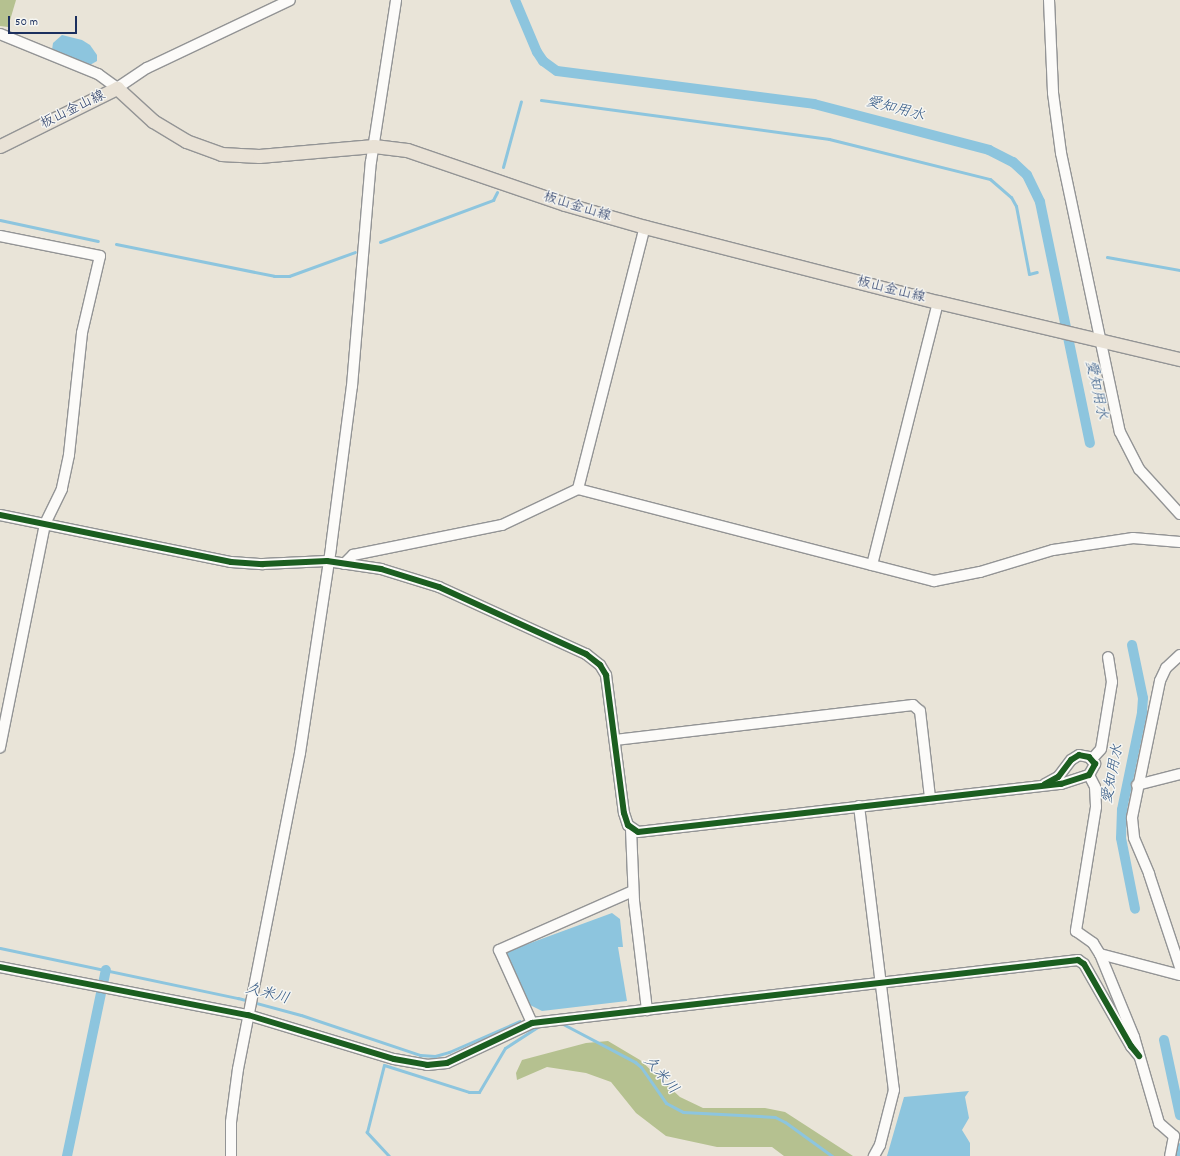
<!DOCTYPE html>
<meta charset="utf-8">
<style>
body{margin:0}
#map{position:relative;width:1180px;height:1156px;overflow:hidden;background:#e9e4d8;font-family:Dekko,"Klee One",sans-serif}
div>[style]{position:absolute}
.forest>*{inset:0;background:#b5c190}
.water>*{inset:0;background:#8dc5de}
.stream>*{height:3px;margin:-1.5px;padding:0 1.5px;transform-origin:1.5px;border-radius:1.5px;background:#8dc5de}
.canal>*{height:10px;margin:-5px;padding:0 5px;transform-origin:5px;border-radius:5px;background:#8dc5de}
.roads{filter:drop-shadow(1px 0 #939495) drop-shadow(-1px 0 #939495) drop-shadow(0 1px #939495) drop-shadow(0 -1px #939495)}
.minor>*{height:10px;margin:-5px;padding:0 5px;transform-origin:5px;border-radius:5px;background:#fcfbf9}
.major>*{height:13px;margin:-6.5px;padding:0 6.5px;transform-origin:6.5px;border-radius:6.5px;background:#e9e2d6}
.cycleway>*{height:6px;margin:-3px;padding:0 3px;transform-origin:3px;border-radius:3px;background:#1b5e20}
span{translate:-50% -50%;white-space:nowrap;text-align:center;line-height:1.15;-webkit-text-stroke:3px #f6f6f2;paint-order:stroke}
.street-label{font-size:14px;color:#1b2f5e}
.water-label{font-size:15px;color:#325885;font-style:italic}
.scale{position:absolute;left:8px;top:16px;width:69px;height:18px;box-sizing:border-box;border:2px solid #1b2f5e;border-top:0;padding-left:5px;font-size:12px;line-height:14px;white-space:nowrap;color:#1b2f5e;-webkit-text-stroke:3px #f6f6f2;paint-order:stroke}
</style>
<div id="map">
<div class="forest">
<div style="clip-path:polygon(0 0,16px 0,8px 27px,0 26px)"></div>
<div style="clip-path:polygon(608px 1041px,640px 1060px,680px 1097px,703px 1108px,765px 1108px,785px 1112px,853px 1156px,784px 1156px,772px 1147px,717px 1147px,666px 1136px,636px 1113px,611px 1082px,586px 1073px,547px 1067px,517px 1080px,516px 1073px,522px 1060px,586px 1043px)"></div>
</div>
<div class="water">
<div style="clip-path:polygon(62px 35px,82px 40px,90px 45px,97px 55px,97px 61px,90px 65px,52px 50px,53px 43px)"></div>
<div style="clip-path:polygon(612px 913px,620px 919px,623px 947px,618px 947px,627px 1001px,542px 1011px,530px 1005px,506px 952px)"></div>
<div style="clip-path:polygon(969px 1091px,965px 1097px,969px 1118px,962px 1130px,970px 1143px,970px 1156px,887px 1156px,904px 1097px)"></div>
</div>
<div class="stream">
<div style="left:541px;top:100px;width:291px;rotate:7.7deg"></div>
<div style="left:829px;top:139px;width:166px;rotate:14deg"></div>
<div style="left:990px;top:179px;width:28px;rotate:41deg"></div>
<div style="left:1011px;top:197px;width:10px;rotate:61deg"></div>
<div style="left:1016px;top:206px;width:69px;rotate:79.2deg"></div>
<div style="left:1029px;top:274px;width:8px;rotate:-14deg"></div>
<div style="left:503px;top:167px;width:68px;rotate:-74.7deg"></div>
<div style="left:0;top:220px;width:100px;rotate:12.1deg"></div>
<div style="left:380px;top:242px;width:121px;rotate:-20.4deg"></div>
<div style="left:493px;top:200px;width:9px;rotate:-63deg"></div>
<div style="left:116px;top:244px;width:161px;rotate:11.4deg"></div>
<div style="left:274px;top:276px;width:15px"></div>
<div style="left:289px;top:276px;width:70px;rotate:-20deg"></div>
<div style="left:1107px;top:257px;width:74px;rotate:10.1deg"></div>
<div style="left:0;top:948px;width:243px;rotate:11.9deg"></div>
<div style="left:238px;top:998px;width:65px;rotate:15.1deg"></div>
<div style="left:301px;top:1015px;width:126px;rotate:18.6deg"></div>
<div style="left:420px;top:1055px;width:15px;rotate:4deg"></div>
<div style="left:435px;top:1056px;width:15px;rotate:-16deg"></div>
<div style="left:449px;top:1052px;width:77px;rotate:-23.6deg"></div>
<div style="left:561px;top:1023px;width:84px;rotate:27.8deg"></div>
<div style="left:635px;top:1062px;width:8px;rotate:40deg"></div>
<div style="left:641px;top:1067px;width:44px;rotate:55.2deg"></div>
<div style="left:666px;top:1103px;width:19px;rotate:28deg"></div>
<div style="left:683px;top:1112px;width:92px;rotate:3.1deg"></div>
<div style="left:775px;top:1117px;width:11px;rotate:27deg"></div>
<div style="left:785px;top:1122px;width:58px;rotate:35.9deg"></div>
<div style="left:389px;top:1156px;width:33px;rotate:-133deg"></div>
<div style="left:367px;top:1132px;width:69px;rotate:-75.8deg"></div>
<div style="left:384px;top:1065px;width:89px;rotate:17.6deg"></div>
<div style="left:469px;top:1092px;width:10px"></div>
<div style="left:479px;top:1092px;width:51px;rotate:-59.4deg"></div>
<div style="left:505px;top:1048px;width:40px;rotate:-32.9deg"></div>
</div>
<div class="canal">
<div style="left:515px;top:0;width:56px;rotate:67.1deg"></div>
<div style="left:537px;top:52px;width:11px;rotate:56deg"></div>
<div style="left:543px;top:61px;width:17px;rotate:36deg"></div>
<div style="left:557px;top:71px;width:259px;rotate:7.3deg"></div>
<div style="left:814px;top:104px;width:181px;rotate:14.7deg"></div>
<div style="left:989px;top:150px;width:27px;rotate:27deg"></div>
<div style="left:1013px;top:162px;width:19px;rotate:43deg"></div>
<div style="left:1027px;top:175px;width:30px;rotate:64deg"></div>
<div style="left:1040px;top:202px;width:246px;rotate:78.3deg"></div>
<div style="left:1132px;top:645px;width:54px;rotate:78.3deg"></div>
<div style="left:1143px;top:698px;width:15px;rotate:94deg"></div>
<div style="left:1142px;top:713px;width:99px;rotate:101.7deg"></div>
<div style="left:1122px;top:810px;width:28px;rotate:92deg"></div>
<div style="left:1121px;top:838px;width:72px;rotate:78.8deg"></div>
<div style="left:1164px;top:1040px;width:77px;rotate:78deg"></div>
<div style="left:67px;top:1156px;width:190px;rotate:-78.2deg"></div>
<div style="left:1178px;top:1156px;width:8px;rotate:-76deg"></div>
</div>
<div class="roads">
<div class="minor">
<div style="left:1049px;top:0;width:93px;rotate:87.5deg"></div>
<div style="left:1053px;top:93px;width:61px;rotate:82.4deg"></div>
<div style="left:1061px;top:153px;width:285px;rotate:78.1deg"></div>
<div style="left:1120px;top:432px;width:42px;rotate:62.8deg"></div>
<div style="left:1139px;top:469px;width:61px;rotate:47.7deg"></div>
<div style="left:0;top:34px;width:106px;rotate:22.2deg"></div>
<div style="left:98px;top:74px;width:24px;rotate:36deg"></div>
<div style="left:117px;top:88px;width:36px;rotate:-34deg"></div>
<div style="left:147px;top:68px;width:158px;rotate:-25.4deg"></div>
<div style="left:0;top:236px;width:102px;rotate:11.3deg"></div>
<div style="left:100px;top:256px;width:79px;rotate:103.2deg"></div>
<div style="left:82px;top:333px;width:123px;rotate:96.1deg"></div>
<div style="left:69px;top:455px;width:35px;rotate:102deg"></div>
<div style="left:62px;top:489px;width:39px;rotate:116deg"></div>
<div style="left:45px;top:524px;width:228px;rotate:101.4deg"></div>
<div style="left:578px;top:489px;width:270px;rotate:-75.7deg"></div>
<div style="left:0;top:515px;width:236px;rotate:11.5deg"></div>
<div style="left:231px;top:562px;width:32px;rotate:4deg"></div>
<div style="left:263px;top:564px;width:64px;rotate:-2.7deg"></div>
<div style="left:327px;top:561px;width:55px;rotate:8.4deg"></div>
<div style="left:381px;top:569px;width:61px;rotate:17.2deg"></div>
<div style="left:439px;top:587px;width:162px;rotate:24.5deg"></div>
<div style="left:586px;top:654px;width:18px;rotate:38deg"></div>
<div style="left:600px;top:665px;width:12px;rotate:59deg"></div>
<div style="left:606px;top:675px;width:139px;rotate:82.6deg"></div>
<div style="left:624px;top:813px;width:13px;rotate:72deg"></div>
<div style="left:628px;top:825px;width:12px;rotate:35deg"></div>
<div style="left:638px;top:832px;width:426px;rotate:-6.5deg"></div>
<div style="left:1061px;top:784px;width:29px;rotate:-18deg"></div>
<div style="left:1089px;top:775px;width:13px;rotate:-61deg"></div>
<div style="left:1095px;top:764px;width:9px;rotate:-131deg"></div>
<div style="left:1089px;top:757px;width:10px;rotate:-169deg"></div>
<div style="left:1079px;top:755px;width:9px;rotate:148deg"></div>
<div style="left:1071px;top:760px;width:21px;rotate:127deg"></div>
<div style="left:1058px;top:777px;width:15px;rotate:152deg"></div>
<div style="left:344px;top:564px;width:13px;rotate:-45deg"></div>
<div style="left:353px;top:555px;width:152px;rotate:-11.4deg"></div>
<div style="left:502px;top:525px;width:84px;rotate:-25.3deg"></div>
<div style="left:578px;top:489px;width:368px;rotate:14.5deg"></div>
<div style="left:934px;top:581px;width:47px;rotate:-11.1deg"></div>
<div style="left:980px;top:572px;width:76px;rotate:-16.8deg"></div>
<div style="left:1053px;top:550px;width:81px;rotate:-8.5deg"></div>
<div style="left:1133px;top:538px;width:47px;rotate:4.9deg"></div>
<div style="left:872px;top:565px;width:271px;rotate:-75.9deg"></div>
<div style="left:1180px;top:655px;width:19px;rotate:137deg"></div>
<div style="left:1166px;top:668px;width:14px;rotate:115deg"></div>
<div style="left:1160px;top:681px;width:140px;rotate:101.6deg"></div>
<div style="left:1132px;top:818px;width:20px;rotate:84deg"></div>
<div style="left:1134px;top:838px;width:39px;rotate:67deg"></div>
<div style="left:1149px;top:874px;width:98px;rotate:71.6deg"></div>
<div style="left:615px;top:740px;width:300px;rotate:-6.7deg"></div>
<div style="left:913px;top:705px;width:9px;rotate:41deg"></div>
<div style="left:920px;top:711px;width:88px;rotate:83.4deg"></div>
<div style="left:1092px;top:759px;width:13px;rotate:-48deg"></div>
<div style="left:1101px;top:749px;width:68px;rotate:-80.7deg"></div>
<div style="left:1112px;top:682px;width:25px;rotate:-99deg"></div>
<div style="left:1089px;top:775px;width:13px;rotate:63deg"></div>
<div style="left:1095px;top:787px;width:20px;rotate:87deg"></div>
<div style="left:1096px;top:807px;width:126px;rotate:99.2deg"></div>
<div style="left:1076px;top:931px;width:21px;rotate:35deg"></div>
<div style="left:1093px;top:943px;width:13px;rotate:58deg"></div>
<div style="left:1100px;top:954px;width:90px;rotate:67.7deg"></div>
<div style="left:1134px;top:1037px;width:90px;rotate:73.8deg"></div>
<div style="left:1159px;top:1123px;width:20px;rotate:41deg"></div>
<div style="left:1174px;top:1136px;width:20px;rotate:101deg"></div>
<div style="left:1137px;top:785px;width:44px;rotate:-14.3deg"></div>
<div style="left:859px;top:806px;width:286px;rotate:83deg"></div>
<div style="left:894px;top:1090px;width:57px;rotate:104.3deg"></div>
<div style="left:880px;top:1145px;width:13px;rotate:119deg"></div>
<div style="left:631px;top:829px;width:72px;rotate:87.6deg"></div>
<div style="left:634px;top:901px;width:110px;rotate:83.2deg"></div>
<div style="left:1100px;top:954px;width:83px;rotate:14.7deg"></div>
<div style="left:0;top:967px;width:253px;rotate:11deg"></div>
<div style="left:248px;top:1015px;width:152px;rotate:16.8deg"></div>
<div style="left:394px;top:1059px;width:34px;rotate:10deg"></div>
<div style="left:427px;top:1065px;width:20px;rotate:-6deg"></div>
<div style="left:447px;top:1063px;width:94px;rotate:-25.2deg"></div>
<div style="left:532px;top:1023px;width:550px;rotate:-6.58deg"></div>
<div style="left:1078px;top:960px;width:7px;rotate:34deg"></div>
<div style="left:1084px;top:964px;width:95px;rotate:60.2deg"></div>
<div style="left:1131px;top:1046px;width:13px;rotate:51deg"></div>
<div style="left:532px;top:1023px;width:80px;rotate:-114.3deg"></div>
<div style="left:499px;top:950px;width:146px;rotate:-23.8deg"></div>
<div style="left:231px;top:1156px;width:34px;rotate:-90deg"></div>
<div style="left:231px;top:1122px;width:53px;rotate:-82.5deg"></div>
<div style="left:238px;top:1069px;width:322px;rotate:-78.9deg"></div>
<div style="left:300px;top:753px;width:208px;rotate:-81.4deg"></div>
<div style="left:331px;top:547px;width:162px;rotate:-82.6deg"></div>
<div style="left:352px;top:386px;width:225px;rotate:-85.2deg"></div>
<div style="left:371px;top:162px;width:164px;rotate:-81.2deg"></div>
</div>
<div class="major">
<div style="left:0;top:146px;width:131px;rotate:-26.4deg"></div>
<div style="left:117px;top:88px;width:49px;rotate:42.5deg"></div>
<div style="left:153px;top:121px;width:39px;rotate:31deg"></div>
<div style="left:186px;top:141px;width:37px;rotate:20deg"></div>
<div style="left:221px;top:154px;width:38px;rotate:3deg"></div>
<div style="left:259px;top:156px;width:115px;rotate:-5deg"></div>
<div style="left:374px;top:146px;width:33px;rotate:7deg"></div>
<div style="left:407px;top:150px;width:167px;rotate:18.9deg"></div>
<div style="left:565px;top:204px;width:83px;rotate:16deg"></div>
<div style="left:645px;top:227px;width:302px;rotate:14.4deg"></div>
<div style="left:938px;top:302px;width:249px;rotate:13.3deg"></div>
</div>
</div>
<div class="cycleway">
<div style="left:0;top:515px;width:236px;rotate:11.5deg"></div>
<div style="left:231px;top:562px;width:32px;rotate:4deg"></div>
<div style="left:263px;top:564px;width:64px;rotate:-2.7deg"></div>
<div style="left:327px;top:561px;width:55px;rotate:8.4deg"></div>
<div style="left:381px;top:569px;width:61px;rotate:17.2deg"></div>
<div style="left:439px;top:587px;width:162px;rotate:24.5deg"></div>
<div style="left:586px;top:654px;width:18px;rotate:38deg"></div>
<div style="left:600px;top:665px;width:12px;rotate:59deg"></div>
<div style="left:606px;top:675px;width:139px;rotate:82.6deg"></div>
<div style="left:624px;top:813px;width:13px;rotate:72deg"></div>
<div style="left:628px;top:825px;width:12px;rotate:35deg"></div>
<div style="left:638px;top:832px;width:426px;rotate:-6.5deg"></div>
<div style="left:1061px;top:784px;width:29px;rotate:-18deg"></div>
<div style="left:1089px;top:775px;width:13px;rotate:-61deg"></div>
<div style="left:1095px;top:764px;width:9px;rotate:-131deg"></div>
<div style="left:1089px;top:757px;width:10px;rotate:-169deg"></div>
<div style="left:1079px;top:755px;width:9px;rotate:148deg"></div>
<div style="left:1071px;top:760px;width:21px;rotate:127deg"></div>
<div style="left:1058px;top:777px;width:15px;rotate:152deg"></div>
<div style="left:0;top:967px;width:253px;rotate:11deg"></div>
<div style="left:248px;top:1015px;width:152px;rotate:16.8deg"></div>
<div style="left:394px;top:1059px;width:34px;rotate:10deg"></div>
<div style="left:427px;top:1065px;width:20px;rotate:-6deg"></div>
<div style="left:447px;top:1063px;width:94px;rotate:-25.2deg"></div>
<div style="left:532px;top:1023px;width:550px;rotate:-6.58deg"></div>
<div style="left:1078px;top:960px;width:7px;rotate:34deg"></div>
<div style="left:1084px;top:964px;width:95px;rotate:60.2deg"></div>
<div style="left:1131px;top:1046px;width:13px;rotate:51deg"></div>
</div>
<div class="street-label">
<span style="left:73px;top:110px;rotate:-26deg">板山金山線</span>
<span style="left:577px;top:207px;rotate:17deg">板山金山線</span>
<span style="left:891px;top:290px;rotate:14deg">板山金山線</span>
</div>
<div class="water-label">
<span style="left:895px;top:110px;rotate:15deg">愛知用水</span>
<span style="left:1095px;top:390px;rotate:78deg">愛知用水</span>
<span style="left:1114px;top:774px;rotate:-79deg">愛知用水</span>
<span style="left:267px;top:995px;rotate:15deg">久米川</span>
<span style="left:660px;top:1076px;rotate:49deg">久米川</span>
</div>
<div class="scale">50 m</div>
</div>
